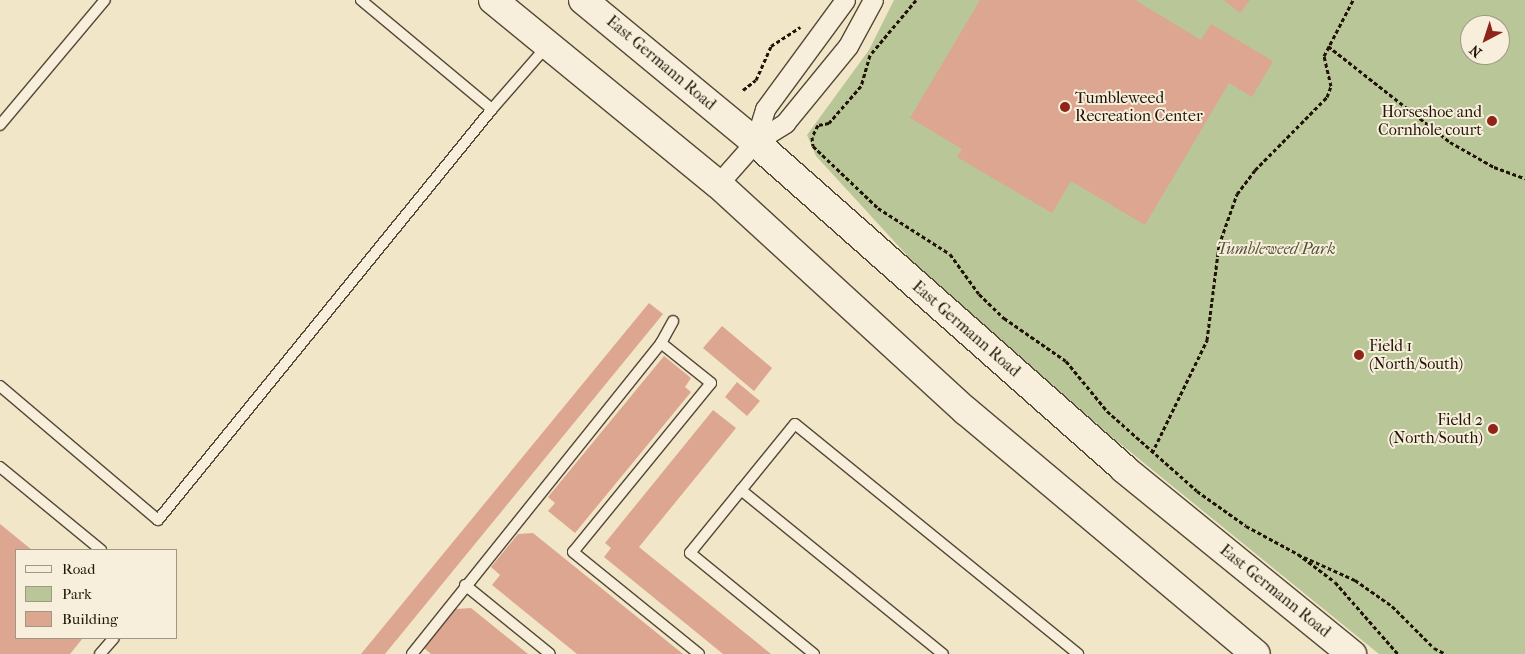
<!DOCTYPE html>
<style>
body{margin:0}
#map{position:relative;width:1525px;height:654px;overflow:hidden;background:#f2e6c9;font-family:"IM FELL French Canon",serif}
div>[style]{position:absolute}
.green>*{inset:0;background:#b8c698}
.building>*{inset:0;background:#dda690}
.path>*{height:3px;margin-top:-1.5px;transform-origin:0;background:repeating-linear-gradient(90deg,#211305 0 4px,transparent 0 6.5px)}
.roads{filter:drop-shadow(1px 0 #554836) drop-shadow(-1px 0 #554836) drop-shadow(0 1px #554836) drop-shadow(0 -1px #554836)}
.lane>*{height:10px;margin:-5px;padding:0 5px;transform-origin:5px;border-radius:5px;background:#f7efdc}
.street>*{height:19px;margin:-9.5px;padding:0 9.5px;transform-origin:9.5px;border-radius:9.5px;background:#f7efdc}
.secondary>*{height:28px;margin:-14px;padding:0 14px;transform-origin:14px;border-radius:14px;background:#f7efdc}
.dots>*{width:14px;height:14px;translate:-50% -50%;box-sizing:border-box;border:2px solid #f7efdc;border-radius:50%}
span{translate:-50% -50%;white-space:nowrap;text-align:center;line-height:1.15;-webkit-text-stroke:4px #f7efdc;paint-order:stroke}
.street-label{font-size:16px;color:#211305}
.poi-label{font-size:16px;color:#211305}
.left{translate:0 -50%;text-align:left}
.right{translate:-100% -50%;text-align:right}
.park-label{font-size:16px;color:#565238;font-style:italic}
.legend{position:absolute;left:15px;top:549px;width:162px;height:90px;box-sizing:border-box;background:#f7efdc;border:1px solid #a19786;margin:0;padding:6px 9px;list-style:none;font-size:15px;color:#211305}
.legend li{display:flex;align-items:center;gap:10px;height:25px}
.legend b{width:25px;border:1px solid #a19786}
.north{position:absolute;left:1460px;top:15px;width:50px;height:50px;box-sizing:border-box;background:#f7efdc;border:1px solid #a19786;border-radius:50%;rotate:220deg;font-size:14px;font-weight:700;line-height:20px;text-align:center;color:#211305}
.north::after{content:'';display:block;margin:auto;width:18px;height:22px;background:#8f2418;clip-path:polygon(50% 0,100% 100%,50% 72%,0 100%)}
</style>
<div id="map">
<div class="green">
<div style="clip-path:polygon(evenodd,894px 0,1525px 0,1525px 654px,1379px 654px,1112px 437px,914px 263px,816px 156px,807px 135px,869px 50px,894px 0,1470px 25px,1500px 25px,1500px 55px,1470px 55px,1470px 25px)"></div>
</div>
<div class="building">
<div style="clip-path:polygon(980px 0,1135px 0,1201px 40px,1211px 24px,1273px 61px,1252px 97px,1229px 83px,1145px 225px,1071px 181px,1052px 213px,957px 157px,962px 149px,910px 118px)"></div>
<div style="clip-path:polygon(1224px 0,1250px 0,1240px 13px)"></div>
<div style="clip-path:polygon(649px 303px,663px 314px,385px 654px,361px 654px)"></div>
<div style="clip-path:polygon(722px 326px,772px 368px,754px 391px,703px 348px)"></div>
<div style="clip-path:polygon(664px 356px,691px 378px,685px 387px,691px 392px,575px 533px,548px 511px,555px 503px,548px 497px)"></div>
<div style="clip-path:polygon(737px 382px,760px 401px,747px 416px,725px 397px)"></div>
<div style="clip-path:polygon(713px 410px,736px 428px,639px 547px,771px 654px,723px 654px,604px 557px,611px 548px,605px 543px)"></div>
<div style="clip-path:polygon(0 524px,32px 550px,16px 550px,16px 638px,83px 638px,70px 654px,0 654px)"></div>
<div style="clip-path:polygon(533px 533px,683px 654px,577px 654px,492px 585px,500px 575px,491px 567px,518px 534px)"></div>
<div style="clip-path:polygon(471px 608px,528px 654px,431px 654px,424px 648px,456px 609px)"></div>
</div>
<div class="path">
<div style="left:916px;top:0;width:72px;rotate:129.9deg"></div>
<div style="left:870px;top:55px;width:32px;rotate:106deg"></div>
<div style="left:861px;top:86px;width:49px;rotate:130.9deg"></div>
<div style="left:829px;top:123px;width:11px;rotate:170deg"></div>
<div style="left:818px;top:125px;width:13px;rotate:117deg"></div>
<div style="left:812px;top:137px;width:9px;rotate:84deg"></div>
<div style="left:813px;top:146px;width:90px;rotate:43.6deg"></div>
<div style="left:878px;top:208px;width:85px;rotate:32.6deg"></div>
<div style="left:950px;top:254px;width:49px;rotate:54.1deg"></div>
<div style="left:979px;top:294px;width:35px;rotate:44deg"></div>
<div style="left:1004px;top:318px;width:75px;rotate:34.7deg"></div>
<div style="left:1066px;top:361px;width:65px;rotate:50.6deg"></div>
<div style="left:1107px;top:411px;width:120px;rotate:41.6deg"></div>
<div style="left:1197px;top:491px;width:60px;rotate:35.5deg"></div>
<div style="left:1246px;top:526px;width:59px;rotate:28.3deg"></div>
<div style="left:1298px;top:554px;width:46px;rotate:37.1deg"></div>
<div style="left:1335px;top:582px;width:96px;rotate:48.8deg"></div>
<div style="left:1328px;top:46px;width:155px;rotate:38.2deg"></div>
<div style="left:1450px;top:142px;width:51px;rotate:29.6deg"></div>
<div style="left:1494px;top:167px;width:33px;rotate:20deg"></div>
<div style="left:743px;top:90px;width:16px;rotate:-38deg"></div>
<div style="left:756px;top:80px;width:37px;rotate:-66deg"></div>
<div style="left:771px;top:46px;width:35px;rotate:-33deg"></div>
<div style="left:1152px;top:453px;width:126px;rotate:-64deg"></div>
<div style="left:1207px;top:340px;width:96px;rotate:-82.8deg"></div>
<div style="left:1219px;top:245px;width:54px;rotate:-70.6deg"></div>
<div style="left:1237px;top:194px;width:30px;rotate:-53deg"></div>
<div style="left:1255px;top:170px;width:103px;rotate:-45.4deg"></div>
<div style="left:1327px;top:97px;width:12px;rotate:-70deg"></div>
<div style="left:1331px;top:86px;width:31px;rotate:-103deg"></div>
<div style="left:1324px;top:56px;width:63px;rotate:-62.6deg"></div>
<div style="left:1304px;top:557px;width:56px;rotate:24.3deg"></div>
<div style="left:1355px;top:580px;width:45px;rotate:35.1deg"></div>
<div style="left:1392px;top:606px;width:59px;rotate:45deg"></div>
<div style="left:1434px;top:648px;width:13px;rotate:27deg"></div>
</div>
<div class="roads">
<div class="lane">
<div style="left:361px;top:0;width:170px;rotate:39.8deg"></div>
<div style="left:492px;top:109px;width:84px;rotate:-48.9deg"></div>
<div style="left:0;top:125px;width:163px;rotate:-50deg"></div>
<div style="left:661px;top:343px;width:25px;rotate:-61deg"></div>
<div style="left:0;top:386px;width:207px;rotate:40.3deg"></div>
<div style="left:158px;top:520px;width:530px;rotate:-50.9deg"></div>
<div style="left:0;top:467px;width:131px;rotate:39.4deg"></div>
<div style="left:741px;top:490px;width:260px;rotate:39.1deg"></div>
<div style="left:465px;top:585px;width:109px;rotate:39.1deg"></div>
<div style="left:100px;top:654px;width:21px;rotate:-49deg"></div>
<div style="left:412px;top:654px;width:398px;rotate:-51.3deg"></div>
<div style="left:661px;top:343px;width:64px;rotate:38.7deg"></div>
<div style="left:711px;top:383px;width:218px;rotate:129.2deg"></div>
<div style="left:573px;top:552px;width:162px;rotate:39deg"></div>
<div style="left:814px;top:654px;width:160px;rotate:-140.8deg"></div>
<div style="left:690px;top:553px;width:166px;rotate:-50.9deg"></div>
<div style="left:795px;top:424px;width:365px;rotate:39.1deg"></div>
</div>
<div class="street">
<div style="left:755px;top:142px;width:34px;rotate:-73deg"></div>
<div style="left:765px;top:109px;width:135px;rotate:-53.7deg"></div>
<div style="left:718px;top:184px;width:56px;rotate:-48.6deg"></div>
<div style="left:755px;top:142px;width:36px;rotate:-32deg"></div>
<div style="left:785px;top:123px;width:99px;rotate:-50.7deg"></div>
<div style="left:848px;top:46px;width:52px;rotate:-61.5deg"></div>
</div>
<div class="secondary">
<div style="left:493px;top:0;width:291px;rotate:39.3deg"></div>
<div style="left:718px;top:184px;width:336px;rotate:42.5deg"></div>
<div style="left:966px;top:411px;width:378px;rotate:40deg"></div>
<div style="left:583px;top:0;width:223px;rotate:39.5deg"></div>
<div style="left:755px;top:142px;width:493px;rotate:41.5deg"></div>
<div style="left:1124px;top:469px;width:294px;rotate:39.1deg"></div>
</div>
</div>
<div class="dots">
<div style="left:1065px;top:107px;background:#8f2418"></div>
<div style="left:1492px;top:121px;background:#8f2418"></div>
<div style="left:1359px;top:355px;background:#8f2418"></div>
<div style="left:1493px;top:429px;background:#8f2418"></div>
</div>
<div class="street-label">
<span style="left:661px;top:63px;rotate:40deg">East Germann Road</span>
<span style="left:966px;top:329px;rotate:41deg">East Germann Road</span>
<span style="left:1275px;top:591px;rotate:39deg">East Germann Road</span>
</div>
<div class="poi-label">
<span class="left" style="left:1075px;top:107px">Tumbleweed<br>Recreation Center</span>
<span class="right" style="left:1482px;top:121px">Horseshoe and<br>Cornhole court</span>
<span class="left" style="left:1369px;top:355px">Field 1<br>(North/South)</span>
<span class="right" style="left:1483px;top:429px">Field 2<br>(North/South)</span>
</div>
<div class="park-label">
<span style="left:1276px;top:249px">Tumbleweed Park</span>
</div>
<ul class="legend">
<li><b style="height:6px;background:#f7efdc"></b>Road</li>
<li><b style="height:14px;background:#b8c698"></b>Park</li>
<li><b style="height:14px;background:#dda690"></b>Building</li>
</ul>
<div class="north">N</div>
</div>
